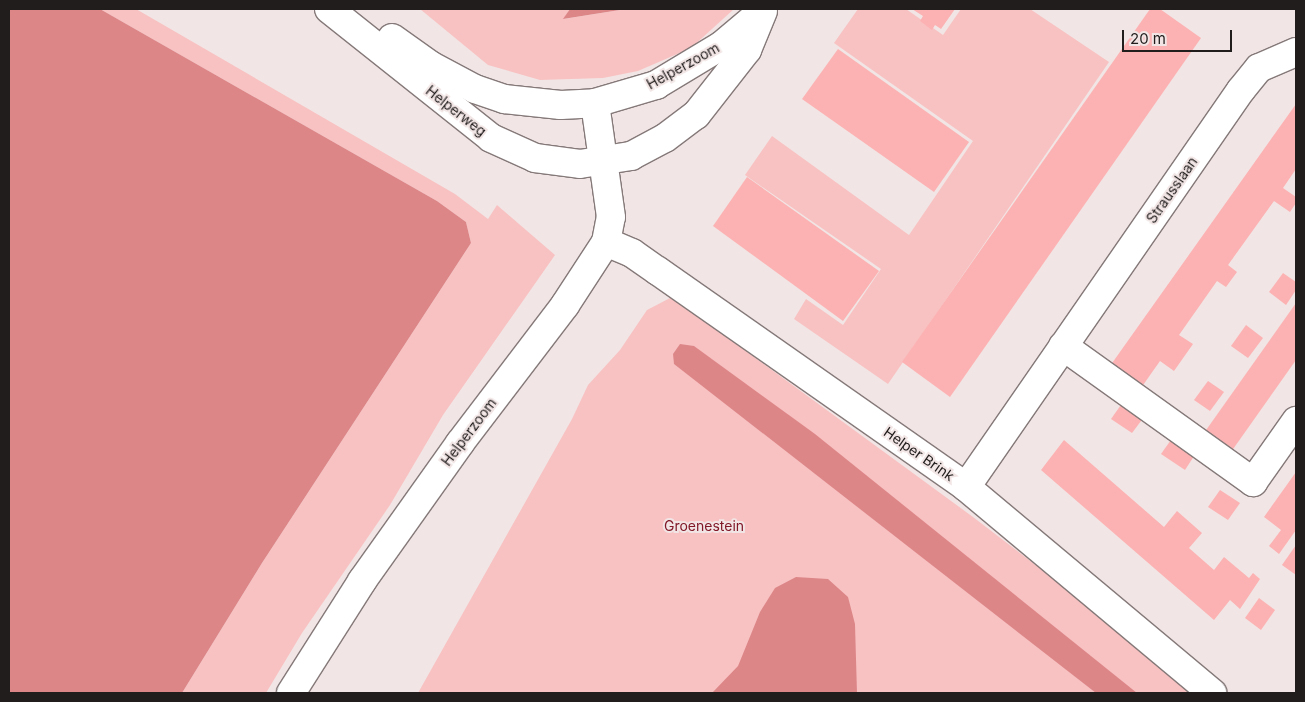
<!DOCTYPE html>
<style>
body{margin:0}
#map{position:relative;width:1305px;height:702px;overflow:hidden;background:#f2e5e5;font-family:Inter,sans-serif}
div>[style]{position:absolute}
.green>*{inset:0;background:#f8c2c2}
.water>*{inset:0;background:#dd8688}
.building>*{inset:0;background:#fcb2b2}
.roads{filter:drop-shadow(1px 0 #857979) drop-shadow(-1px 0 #857979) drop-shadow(0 1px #857979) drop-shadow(0 -1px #857979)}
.minor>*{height:28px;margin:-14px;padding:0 14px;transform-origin:14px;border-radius:14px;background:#fff}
span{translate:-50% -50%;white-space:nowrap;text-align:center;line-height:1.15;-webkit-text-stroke:4px #f2e5e5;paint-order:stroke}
.street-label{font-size:14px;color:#211d1d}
.park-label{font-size:14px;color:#801828}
.frame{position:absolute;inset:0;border:10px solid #211d1d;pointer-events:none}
.scale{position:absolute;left:1122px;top:30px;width:110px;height:22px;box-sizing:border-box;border:2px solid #211d1d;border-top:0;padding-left:6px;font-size:15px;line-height:18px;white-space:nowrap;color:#211d1d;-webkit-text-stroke:4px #f2e5e5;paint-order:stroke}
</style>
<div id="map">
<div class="green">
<div style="clip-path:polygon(100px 9px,136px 9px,455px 194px,488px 219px,497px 205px,555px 255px,443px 415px,390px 505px,302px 633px,266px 693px,182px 693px,262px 563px,471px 243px,466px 222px,437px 201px)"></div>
<div style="clip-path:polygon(420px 9px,570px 9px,564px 19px,626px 9px,734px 9px,691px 48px,638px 71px,603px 78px,540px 80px,488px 65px)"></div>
<div style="clip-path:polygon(858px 9px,906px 9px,943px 35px,961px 9px,1030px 9px,1109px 62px,888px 384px,794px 319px,806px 299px,843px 325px,881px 269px,745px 175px,772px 136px,909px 235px,973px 141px,834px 43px)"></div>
<div style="clip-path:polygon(672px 297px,973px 517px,1094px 610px,1191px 693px,418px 693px,572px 419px,588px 385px,620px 350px,647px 310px)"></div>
</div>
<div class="water">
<div style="clip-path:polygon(9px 9px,100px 9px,437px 201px,466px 222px,471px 243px,262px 563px,182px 693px,9px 693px)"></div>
<div style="clip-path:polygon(570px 9px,626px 9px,563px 19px)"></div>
<div style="clip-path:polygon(680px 344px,694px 346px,815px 434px,1137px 693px,1096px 693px,674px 364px,673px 354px)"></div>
<div style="clip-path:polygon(796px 577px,828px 579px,848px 597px,855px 624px,857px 693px,712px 693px,738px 666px,760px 612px,775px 588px)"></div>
</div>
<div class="building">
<div style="clip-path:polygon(912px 9px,955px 9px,941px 29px,935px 25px,932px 30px,920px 21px,923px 16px)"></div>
<div style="clip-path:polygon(1150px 9px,1160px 9px,1201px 38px,950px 397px,902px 362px)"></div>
<div style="clip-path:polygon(838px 49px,969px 142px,934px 192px,802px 99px)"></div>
<div style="clip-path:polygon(1296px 104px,1296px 169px,1283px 188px,1296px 197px,1296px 203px,1290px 212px,1274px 201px,1228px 265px,1237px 272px,1226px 287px,1217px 281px,1179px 335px,1193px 344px,1174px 371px,1160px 361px,1141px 388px,1110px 366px)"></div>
<div style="clip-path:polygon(747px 177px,879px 271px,843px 321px,713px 226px)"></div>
<div style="clip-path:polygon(1283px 273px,1296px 282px,1296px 290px,1286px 305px,1269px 292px)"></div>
<div style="clip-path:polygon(1296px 303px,1296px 360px,1231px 452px,1204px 433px)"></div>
<div style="clip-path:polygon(1246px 325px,1263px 338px,1248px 358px,1231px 346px)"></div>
<div style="clip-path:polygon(1208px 381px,1224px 392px,1210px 411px,1194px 400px)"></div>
<div style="clip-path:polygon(1123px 402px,1144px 417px,1132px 433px,1111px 419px)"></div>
<div style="clip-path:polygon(1173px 437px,1196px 453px,1185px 470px,1161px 454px)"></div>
<div style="clip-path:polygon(1064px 440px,1164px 527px,1177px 511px,1202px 533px,1189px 548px,1214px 570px,1224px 557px,1249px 578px,1253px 573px,1260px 579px,1240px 609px,1230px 600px,1214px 620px,1041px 470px)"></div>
<div style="clip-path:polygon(1296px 472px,1296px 530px,1279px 554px,1269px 546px,1281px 530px,1264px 517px)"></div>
<div style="clip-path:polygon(1220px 490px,1240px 503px,1228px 520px,1208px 507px)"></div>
<div style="clip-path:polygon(1296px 545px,1296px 575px,1282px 565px)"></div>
<div style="clip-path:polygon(1259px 598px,1275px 610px,1261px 630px,1245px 618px)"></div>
</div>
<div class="roads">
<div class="minor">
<div style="left:329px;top:9px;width:207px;rotate:38.5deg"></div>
<div style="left:491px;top:138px;width:48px;rotate:24.4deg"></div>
<div style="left:535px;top:158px;width:45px;rotate:7.6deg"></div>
<div style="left:580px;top:164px;width:52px;rotate:-8.9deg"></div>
<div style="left:631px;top:156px;width:38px;rotate:-28deg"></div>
<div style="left:665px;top:138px;width:39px;rotate:-37deg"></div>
<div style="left:696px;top:115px;width:83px;rotate:-51.9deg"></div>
<div style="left:747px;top:50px;width:42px;rotate:-67.7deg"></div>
<div style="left:392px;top:38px;width:47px;rotate:35.4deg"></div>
<div style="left:430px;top:65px;width:51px;rotate:28.1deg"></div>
<div style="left:475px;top:89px;width:31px;rotate:19deg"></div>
<div style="left:504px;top:99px;width:57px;rotate:6deg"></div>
<div style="left:561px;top:105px;width:34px;rotate:-3deg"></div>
<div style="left:595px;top:103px;width:64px;rotate:-16.4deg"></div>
<div style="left:656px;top:85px;width:76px;rotate:-31deg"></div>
<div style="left:721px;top:46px;width:51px;rotate:-40.2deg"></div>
<div style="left:606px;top:242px;width:28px;rotate:23deg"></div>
<div style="left:632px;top:253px;width:32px;rotate:35deg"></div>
<div style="left:658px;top:271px;width:376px;rotate:35deg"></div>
<div style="left:966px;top:487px;width:321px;rotate:39.9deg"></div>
<div style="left:1063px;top:346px;width:234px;rotate:35.6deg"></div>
<div style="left:1253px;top:482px;width:75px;rotate:-54.8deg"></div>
<div style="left:966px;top:487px;width:483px;rotate:-55.3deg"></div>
<div style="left:1241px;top:90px;width:28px;rotate:-51deg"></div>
<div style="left:1259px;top:68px;width:40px;rotate:-23.4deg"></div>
<div style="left:291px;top:693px;width:133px;rotate:-57.6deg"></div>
<div style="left:362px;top:581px;width:169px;rotate:-54.6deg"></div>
<div style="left:460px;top:443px;width:173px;rotate:-52.7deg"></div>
<div style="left:565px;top:305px;width:75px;rotate:-56.9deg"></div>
<div style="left:606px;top:242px;width:25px;rotate:-79deg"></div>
<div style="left:611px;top:217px;width:115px;rotate:-98deg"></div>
</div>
</div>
<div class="street-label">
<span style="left:683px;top:66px;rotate:-29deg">Helperzoom</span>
<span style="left:456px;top:111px;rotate:38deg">Helperweg</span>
<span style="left:1172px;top:190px;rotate:-55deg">Strausslaan</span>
<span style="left:469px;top:432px;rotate:-53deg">Helperzoom</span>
<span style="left:919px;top:454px;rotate:35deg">Helper Brink</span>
</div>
<div class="park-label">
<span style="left:704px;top:526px">Groenestein</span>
</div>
<div class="frame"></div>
<div class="scale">20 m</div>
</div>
